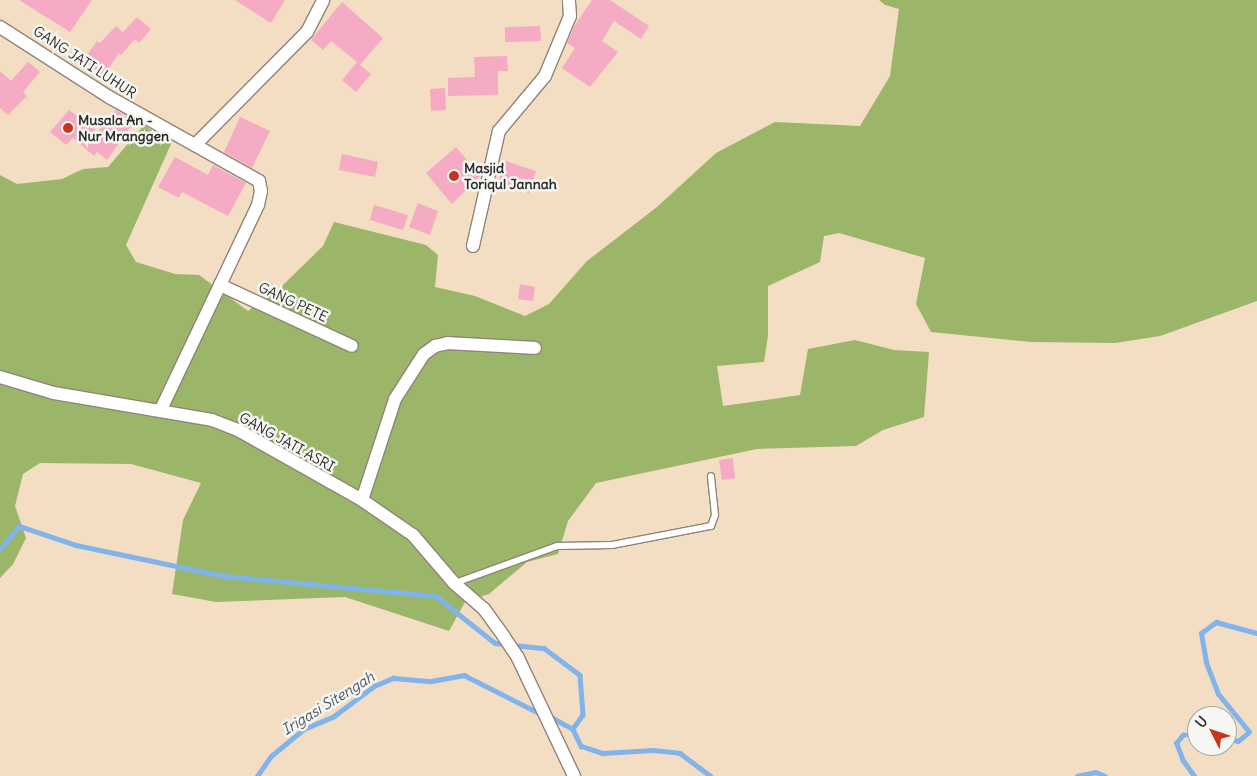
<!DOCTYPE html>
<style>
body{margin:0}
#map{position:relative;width:1257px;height:776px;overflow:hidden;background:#f3ddc3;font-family:Delius,sans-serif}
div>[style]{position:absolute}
.forest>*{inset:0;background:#9bb668}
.stream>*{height:4.5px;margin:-2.25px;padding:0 2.25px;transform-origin:2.25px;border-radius:2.25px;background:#81b3ed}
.building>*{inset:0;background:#f4abc3}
.roads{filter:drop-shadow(1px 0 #8f8477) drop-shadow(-1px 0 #8f8477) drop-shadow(0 1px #8f8477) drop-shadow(0 -1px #8f8477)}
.lane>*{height:6px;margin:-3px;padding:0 3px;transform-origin:3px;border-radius:3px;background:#fff}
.street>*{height:12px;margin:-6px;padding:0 6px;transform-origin:6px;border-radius:6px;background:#fff}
.dots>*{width:14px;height:14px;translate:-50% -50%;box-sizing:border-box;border:2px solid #f6f6f2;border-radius:50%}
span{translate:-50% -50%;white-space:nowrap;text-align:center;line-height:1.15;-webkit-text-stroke:5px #f6f6f2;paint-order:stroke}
.street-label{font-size:14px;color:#2b2b2b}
.poi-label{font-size:14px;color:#2b2b2b;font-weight:700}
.left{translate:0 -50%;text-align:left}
.water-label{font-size:15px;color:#455465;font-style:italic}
.north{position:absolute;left:1187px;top:706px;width:50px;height:50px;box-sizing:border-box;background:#f6f6f2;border:1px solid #a5a5a2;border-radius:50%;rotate:311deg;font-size:14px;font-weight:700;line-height:20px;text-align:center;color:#2b2b2b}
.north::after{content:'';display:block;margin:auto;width:18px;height:22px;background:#c8321e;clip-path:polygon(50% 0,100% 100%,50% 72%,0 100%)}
</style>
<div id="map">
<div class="forest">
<div style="clip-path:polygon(879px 0,1257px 0,1257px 301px,1160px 336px,1115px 343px,1031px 342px,931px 332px,916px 304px,925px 258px,839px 233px,824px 236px,820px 262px,768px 286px,768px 336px,764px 362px,717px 366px,723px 406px,800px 395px,808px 349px,855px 340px,894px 350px,929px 352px,924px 417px,883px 430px,856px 446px,757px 449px,596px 483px,568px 521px,558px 554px,527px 562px,489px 594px,465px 602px,449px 631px,345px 597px,216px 602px,172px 594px,183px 520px,201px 483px,131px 464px,40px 463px,23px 474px,15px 506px,26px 538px,13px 564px,0 578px,0 175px,17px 184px,62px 179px,83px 169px,108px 167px,144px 125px,171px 144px,126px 245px,136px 262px,175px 274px,199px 275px,248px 311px,281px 287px,323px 246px,334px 222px,426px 245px,438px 255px,435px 287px,475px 296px,525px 316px,549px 304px,587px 261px,657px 207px,716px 153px,775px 122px,860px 126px,890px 76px,899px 9px,885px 5px)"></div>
</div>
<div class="stream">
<div style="left:0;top:549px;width:30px;rotate:-50deg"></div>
<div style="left:19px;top:526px;width:60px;rotate:18.4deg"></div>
<div style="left:76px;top:545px;width:152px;rotate:11.8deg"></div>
<div style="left:225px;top:576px;width:212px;rotate:5.4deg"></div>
<div style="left:436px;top:596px;width:75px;rotate:38.5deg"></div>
<div style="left:495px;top:643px;width:10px;rotate:6deg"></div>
<div style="left:513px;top:645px;width:31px;rotate:6deg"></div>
<div style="left:544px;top:648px;width:45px;rotate:36.9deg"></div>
<div style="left:580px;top:675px;width:40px;rotate:85.7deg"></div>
<div style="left:583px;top:715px;width:17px;rotate:126deg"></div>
<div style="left:573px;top:729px;width:19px;rotate:65deg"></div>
<div style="left:581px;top:746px;width:23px;rotate:18deg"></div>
<div style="left:603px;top:753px;width:50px;rotate:-3.4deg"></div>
<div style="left:653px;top:750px;width:27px;rotate:6deg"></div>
<div style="left:680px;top:753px;width:38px;rotate:37deg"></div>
<div style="left:553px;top:718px;width:23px;rotate:29deg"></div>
<div style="left:1227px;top:738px;width:11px;rotate:15deg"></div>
<div style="left:1238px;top:741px;width:14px;rotate:-39deg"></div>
<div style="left:1249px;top:732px;width:49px;rotate:-129.2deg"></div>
<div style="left:1218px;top:694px;width:34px;rotate:-111deg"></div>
<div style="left:1206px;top:662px;width:29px;rotate:-100deg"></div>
<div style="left:1201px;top:633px;width:19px;rotate:-36deg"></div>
<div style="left:1216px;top:622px;width:42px;rotate:15deg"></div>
<div style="left:257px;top:776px;width:24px;rotate:-55deg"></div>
<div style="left:271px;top:756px;width:43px;rotate:-39.3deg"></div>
<div style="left:304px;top:729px;width:33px;rotate:-23deg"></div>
<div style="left:334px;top:716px;width:50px;rotate:-36.9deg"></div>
<div style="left:374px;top:686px;width:21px;rotate:-23deg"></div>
<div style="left:393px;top:678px;width:38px;rotate:5deg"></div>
<div style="left:431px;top:681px;width:34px;rotate:-10deg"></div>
<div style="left:464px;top:675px;width:82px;rotate:26.9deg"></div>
<div style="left:1077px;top:776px;width:19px;rotate:-12deg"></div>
<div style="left:1096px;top:772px;width:10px;rotate:24deg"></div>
<div style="left:1194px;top:776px;width:19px;rotate:-126deg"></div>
<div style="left:1183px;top:761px;width:19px;rotate:-111deg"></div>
<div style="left:1176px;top:743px;width:11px;rotate:-49deg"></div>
<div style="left:1183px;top:735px;width:14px"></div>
</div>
<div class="building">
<div style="clip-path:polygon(19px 0,92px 0,70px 32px)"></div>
<div style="clip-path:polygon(235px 0,285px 0,271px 23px)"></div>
<div style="clip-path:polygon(592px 0,610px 0,649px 26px,641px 39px,614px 21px,602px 41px,618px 52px,590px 87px,562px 68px,575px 48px,567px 43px,575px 25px)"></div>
<div style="clip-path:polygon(342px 2px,383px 38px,360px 65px,371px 74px,356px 92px,342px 80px,357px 62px,331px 41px,323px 50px,311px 40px)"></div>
<div style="clip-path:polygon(137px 17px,151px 29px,139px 43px,135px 39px,121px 55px,119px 53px,104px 75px,83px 61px,97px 41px,100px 43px,116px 26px,123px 32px)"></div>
<div style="clip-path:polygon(540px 26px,541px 41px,505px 42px,505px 27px)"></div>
<div style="clip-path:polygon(507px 56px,508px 71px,498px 71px,498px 95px,448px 96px,448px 78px,475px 77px,474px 57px)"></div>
<div style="clip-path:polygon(28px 62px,40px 72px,23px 92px,27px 96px,8px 115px,0 108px,0 71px,11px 81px)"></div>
<div style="clip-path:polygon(445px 88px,446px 110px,431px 111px,430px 89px)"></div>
<div style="clip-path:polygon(69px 110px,98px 132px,116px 110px,134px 122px,107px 160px,97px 152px,94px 156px,73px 138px,66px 145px,50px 132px)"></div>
<div style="clip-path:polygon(240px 117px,270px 131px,252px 168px,224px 152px)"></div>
<div style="clip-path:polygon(456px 147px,480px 176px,452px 204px,426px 173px)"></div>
<div style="clip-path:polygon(342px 154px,378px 162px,375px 177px,339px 170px)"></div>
<div style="clip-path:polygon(175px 157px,208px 175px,213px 165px,246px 183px,228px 216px,182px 192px,179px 198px,158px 187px)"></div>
<div style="clip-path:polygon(505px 161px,536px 171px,529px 193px,498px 184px)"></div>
<div style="clip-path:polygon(418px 203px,438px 211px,430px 235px,409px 227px)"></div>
<div style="clip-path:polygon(374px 205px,408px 215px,403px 230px,370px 220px)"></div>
<div style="clip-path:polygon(520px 284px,535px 287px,533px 301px,518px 299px)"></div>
<div style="clip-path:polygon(733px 458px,735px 478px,722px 480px,719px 460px)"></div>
</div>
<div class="roads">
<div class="lane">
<div style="left:455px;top:583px;width:109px;rotate:-19.9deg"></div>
<div style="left:557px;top:546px;width:55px;rotate:-1deg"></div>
<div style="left:612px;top:545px;width:101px;rotate:-10.9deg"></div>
<div style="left:711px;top:526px;width:12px;rotate:-70deg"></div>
<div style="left:715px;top:515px;width:39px;rotate:-96deg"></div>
</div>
<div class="street">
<div style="left:0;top:27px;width:130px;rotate:32.7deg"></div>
<div style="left:109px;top:97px;width:172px;rotate:29.2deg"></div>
<div style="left:259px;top:181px;width:10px;rotate:79deg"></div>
<div style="left:261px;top:191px;width:14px;rotate:102deg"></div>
<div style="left:258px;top:205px;width:226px;rotate:115.4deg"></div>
<div style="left:195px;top:145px;width:159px;rotate:-45.3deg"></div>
<div style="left:307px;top:32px;width:36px;rotate:-63deg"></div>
<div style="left:473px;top:246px;width:118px;rotate:-77.3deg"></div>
<div style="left:499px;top:131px;width:72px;rotate:-50.1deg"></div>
<div style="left:545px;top:76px;width:65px;rotate:-67.4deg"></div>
<div style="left:570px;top:16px;width:16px;rotate:-94deg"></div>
<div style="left:220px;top:285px;width:145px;rotate:24.8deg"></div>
<div style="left:0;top:377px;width:56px;rotate:16.5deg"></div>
<div style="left:54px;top:393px;width:160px;rotate:9.7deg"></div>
<div style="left:212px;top:420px;width:28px;rotate:21deg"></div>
<div style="left:238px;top:430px;width:142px;rotate:29.4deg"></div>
<div style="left:362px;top:500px;width:62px;rotate:34.5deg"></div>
<div style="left:413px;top:535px;width:63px;rotate:49.5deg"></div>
<div style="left:454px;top:583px;width:40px;rotate:41deg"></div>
<div style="left:484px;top:609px;width:34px;rotate:54deg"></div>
<div style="left:504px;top:637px;width:25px;rotate:56deg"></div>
<div style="left:518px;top:658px;width:131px;rotate:64.6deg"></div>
<div style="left:362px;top:500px;width:106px;rotate:-71.9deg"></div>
<div style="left:395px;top:399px;width:54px;rotate:-57.2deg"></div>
<div style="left:424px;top:354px;width:14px;rotate:-36deg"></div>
<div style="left:435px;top:346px;width:13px;rotate:-13deg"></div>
<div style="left:448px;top:343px;width:87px;rotate:3.3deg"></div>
</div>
</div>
<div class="dots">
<div style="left:68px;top:128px;background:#c8321e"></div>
<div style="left:454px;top:176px;background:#c8321e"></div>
</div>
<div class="street-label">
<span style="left:85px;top:62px;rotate:33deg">GANG JATI LUHUR</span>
<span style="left:293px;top:302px;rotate:25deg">GANG PETE</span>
<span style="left:287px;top:442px;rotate:29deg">GANG JATI ASRI</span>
</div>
<div class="poi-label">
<span class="left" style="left:78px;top:128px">Musala An -<br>Nur Mranggen</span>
<span class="left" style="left:464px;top:176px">Masjid<br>Toriqul Jannah</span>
</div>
<div class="water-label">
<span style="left:328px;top:703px;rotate:-32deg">Irigasi Sitengah</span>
</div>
<div class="north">U</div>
</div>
